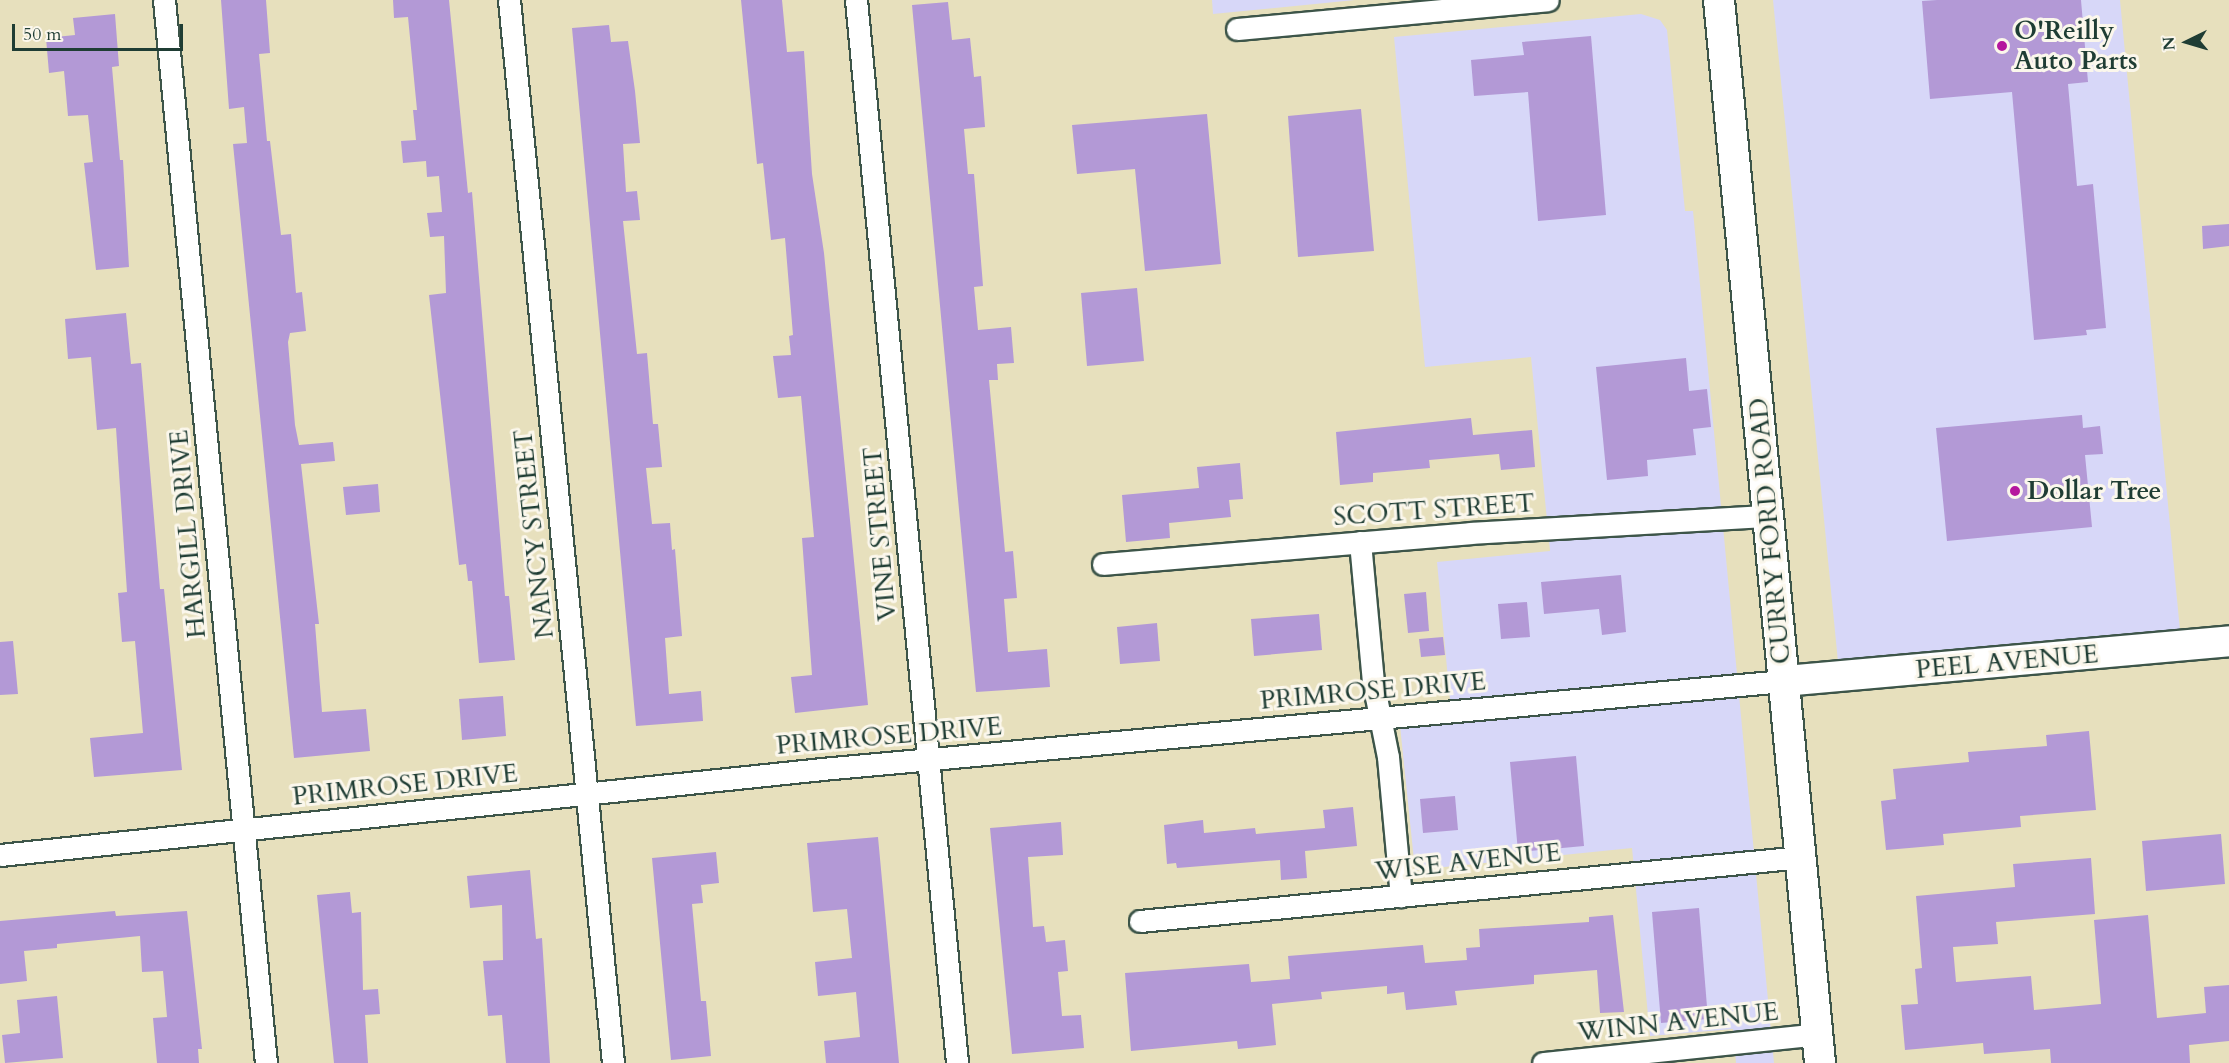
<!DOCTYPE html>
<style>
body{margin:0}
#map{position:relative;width:2229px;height:1063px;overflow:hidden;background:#e7e0bd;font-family:Cardo,serif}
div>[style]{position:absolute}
.built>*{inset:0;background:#d7d7f8}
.building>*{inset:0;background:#b399d6}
.roads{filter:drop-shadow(2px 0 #3d5549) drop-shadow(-2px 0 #3d5549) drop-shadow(0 2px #3d5549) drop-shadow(0 -2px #3d5549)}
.street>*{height:21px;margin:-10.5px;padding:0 10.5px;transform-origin:10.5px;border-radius:10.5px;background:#fff}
.secondary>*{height:30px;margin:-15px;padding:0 15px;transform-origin:15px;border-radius:15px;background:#fff}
.dots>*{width:16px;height:16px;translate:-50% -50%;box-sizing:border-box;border:3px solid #fbf7ec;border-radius:50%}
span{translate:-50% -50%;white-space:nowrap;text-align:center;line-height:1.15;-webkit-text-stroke:6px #fbf7ec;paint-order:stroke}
.poi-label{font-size:26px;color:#1f3d34;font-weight:700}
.left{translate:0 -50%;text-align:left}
.street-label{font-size:26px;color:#1f3d34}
.north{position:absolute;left:2157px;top:12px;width:60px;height:60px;-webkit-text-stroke:4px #fbf7ec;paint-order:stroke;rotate:265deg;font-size:16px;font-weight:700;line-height:24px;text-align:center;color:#1f3d34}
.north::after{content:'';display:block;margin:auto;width:21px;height:27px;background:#1f3d34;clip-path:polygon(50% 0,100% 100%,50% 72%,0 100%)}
.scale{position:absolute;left:12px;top:24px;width:171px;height:27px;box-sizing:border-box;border:3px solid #1f3d34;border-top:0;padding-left:8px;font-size:18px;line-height:21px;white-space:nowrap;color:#1f3d34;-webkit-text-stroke:4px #fbf7ec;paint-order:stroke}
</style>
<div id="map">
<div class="built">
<div style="clip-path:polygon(1212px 0,1355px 0,1213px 14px)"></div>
<div style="clip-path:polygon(1773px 0,2120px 0,2181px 641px,1839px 672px)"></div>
<div style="clip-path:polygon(1641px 14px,1660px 20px,1667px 30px,1685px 211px,1693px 211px,1774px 1063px,1736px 1063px,1733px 1029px,1650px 1036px,1632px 848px,1415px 870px,1399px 716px,1451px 711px,1437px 562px,1550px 551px,1531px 357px,1425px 367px,1394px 37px)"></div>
</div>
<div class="building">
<div style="clip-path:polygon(221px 0,266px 0,270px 53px,259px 54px,267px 141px,270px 141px,281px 235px,291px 234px,296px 293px,302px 292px,306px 331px,290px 333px,288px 342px,295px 425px,299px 445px,333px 442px,335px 461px,301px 464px,319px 624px,315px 624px,322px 712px,366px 709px,370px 751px,294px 758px,233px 144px,247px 143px,244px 107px,229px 109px)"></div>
<div style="clip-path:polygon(393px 0,449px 0,468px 193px,472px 192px,505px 596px,509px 596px,515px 660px,479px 663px,472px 581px,468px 581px,466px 564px,459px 565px,429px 295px,446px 293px,444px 236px,430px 237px,427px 213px,442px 212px,439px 176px,427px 177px,426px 161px,403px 163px,401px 141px,416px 140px,413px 110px,417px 110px,408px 17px,394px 18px)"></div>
<div style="clip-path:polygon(741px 0,782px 0,787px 52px,804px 51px,812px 174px,824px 253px,868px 705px,795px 713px,791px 677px,812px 675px,802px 538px,814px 537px,801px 396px,778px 398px,773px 356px,791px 355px,789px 336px,793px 335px,785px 238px,771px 240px,763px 163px,757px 164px)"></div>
<div style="clip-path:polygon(1937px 0,2081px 0,2088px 82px,2068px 84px,2077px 186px,2093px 184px,2106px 328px,2086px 330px,2087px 335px,2034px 340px,2012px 92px,1930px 99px,1922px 1px)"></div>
<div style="clip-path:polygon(948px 2px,952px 40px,970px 38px,974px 77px,981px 76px,985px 127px,964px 129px,968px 174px,974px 174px,978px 223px,983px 286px,974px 287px,978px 330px,1011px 327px,1014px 363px,997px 364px,998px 380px,989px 380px,1005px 552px,1013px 551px,1017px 598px,1004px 599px,1008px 652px,1047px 649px,1050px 687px,976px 692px,912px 5px)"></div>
<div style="clip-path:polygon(115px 14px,119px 66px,112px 67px,120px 160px,123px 160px,129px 267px,96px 270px,84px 163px,93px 162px,88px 115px,68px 116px,64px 71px,49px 73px,46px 38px,75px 35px,73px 18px)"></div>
<div style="clip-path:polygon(609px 25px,611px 42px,628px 41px,635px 91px,640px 143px,623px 144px,626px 192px,637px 191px,640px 220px,623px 221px,637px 354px,647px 353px,653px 424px,658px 424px,662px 467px,646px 468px,652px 524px,670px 523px,672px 550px,675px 549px,682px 636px,665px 638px,669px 694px,701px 691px,703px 721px,636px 726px,572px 28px)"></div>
<div style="clip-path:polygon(1591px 36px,1606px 215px,1538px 221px,1528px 92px,1474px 96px,1471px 60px,1524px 55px,1522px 42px)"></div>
<div style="clip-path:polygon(1361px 109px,1374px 251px,1298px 257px,1288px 116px)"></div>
<div style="clip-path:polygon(1207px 114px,1221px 264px,1145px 271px,1135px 169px,1077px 174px,1072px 125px)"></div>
<div style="clip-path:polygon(2229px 224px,2229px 246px,2203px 249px,2202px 226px)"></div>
<div style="clip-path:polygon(1137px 288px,1144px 361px,1087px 366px,1081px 293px)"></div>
<div style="clip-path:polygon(126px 313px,131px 364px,141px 363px,160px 589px,164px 589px,182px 770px,94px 777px,90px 738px,143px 733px,135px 641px,122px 642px,118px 593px,127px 592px,116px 428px,97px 430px,91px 357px,68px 359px,65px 319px)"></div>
<div style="clip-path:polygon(1686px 358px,1689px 391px,1707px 389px,1711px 427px,1693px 429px,1696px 455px,1647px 460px,1648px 476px,1607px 480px,1596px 367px)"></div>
<div style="clip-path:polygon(2082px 415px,2083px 428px,2100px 426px,2103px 454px,2085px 455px,2092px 527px,1947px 541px,1936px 428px)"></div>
<div style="clip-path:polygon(1471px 418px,1473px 435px,1532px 430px,1535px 467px,1501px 470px,1499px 454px,1429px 460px,1430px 468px,1373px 473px,1373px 482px,1340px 485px,1336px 432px)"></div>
<div style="clip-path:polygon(1240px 463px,1243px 499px,1229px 500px,1231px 517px,1169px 523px,1170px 538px,1126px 542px,1122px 495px,1199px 488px,1197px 467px)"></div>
<div style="clip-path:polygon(378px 484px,380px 512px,346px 515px,343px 487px)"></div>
<div style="clip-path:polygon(1621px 575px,1626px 632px,1602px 635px,1599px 609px,1544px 614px,1541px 582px)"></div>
<div style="clip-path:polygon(1426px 592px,1429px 631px,1408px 633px,1404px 594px)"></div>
<div style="clip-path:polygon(1527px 602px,1530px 637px,1501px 639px,1498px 604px)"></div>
<div style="clip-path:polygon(1319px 614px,1322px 650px,1254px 656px,1251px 619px)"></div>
<div style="clip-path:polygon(1157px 623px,1160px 661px,1120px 664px,1117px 627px)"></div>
<div style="clip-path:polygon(1443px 637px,1445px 655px,1421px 657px,1419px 639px)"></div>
<div style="clip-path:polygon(13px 641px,18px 694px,0 695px,0 642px)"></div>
<div style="clip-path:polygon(503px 696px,506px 736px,462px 740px,459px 699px)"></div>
<div style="clip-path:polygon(2089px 731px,2096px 810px,2020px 816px,2021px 827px,1943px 834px,1944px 845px,1886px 850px,1881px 801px,1896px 799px,1893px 769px,1969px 762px,1968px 752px,2047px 746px,2046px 735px)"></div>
<div style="clip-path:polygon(1576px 756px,1584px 846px,1518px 852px,1510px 762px)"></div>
<div style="clip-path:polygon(1455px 796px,1458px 830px,1423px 833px,1420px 799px)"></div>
<div style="clip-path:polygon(1353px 807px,1357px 846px,1305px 851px,1307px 878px,1281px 880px,1280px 860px,1177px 868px,1176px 863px,1167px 864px,1164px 825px,1203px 820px,1204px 833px,1255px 828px,1256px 834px,1325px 828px,1323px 810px)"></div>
<div style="clip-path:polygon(1061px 822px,1063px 855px,1028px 857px,1033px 927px,1044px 926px,1046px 942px,1065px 940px,1068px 971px,1058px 972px,1062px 1016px,1081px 1015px,1084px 1048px,1012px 1054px,990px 828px)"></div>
<div style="clip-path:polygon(2221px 834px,2225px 884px,2146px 891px,2142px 841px)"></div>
<div style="clip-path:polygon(878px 837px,899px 1063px,826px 1063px,824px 1041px,860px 1037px,856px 992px,818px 996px,815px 962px,852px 958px,847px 909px,813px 912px,807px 843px)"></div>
<div style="clip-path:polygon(716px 852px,719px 883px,701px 885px,703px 903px,692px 904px,701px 1001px,706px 1001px,711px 1056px,671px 1060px,652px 858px)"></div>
<div style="clip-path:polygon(2091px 858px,2095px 914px,1996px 922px,1998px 944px,1953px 947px,1956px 982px,2031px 976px,2034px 1010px,2101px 1004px,2094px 920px,2148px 915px,2157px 1018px,2206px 1013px,2204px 987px,2229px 985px,2229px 1041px,2189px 1045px,2190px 1063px,2051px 1063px,2050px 1049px,1984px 1054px,1983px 1043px,1905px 1050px,1901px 1005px,1918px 1004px,1915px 969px,1922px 968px,1916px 896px,2015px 887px,2013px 864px)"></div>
<div style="clip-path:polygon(530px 870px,536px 939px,542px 938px,550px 1063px,506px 1063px,502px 1015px,488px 1016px,483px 961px,503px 960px,502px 905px,470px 908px,467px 876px)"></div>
<div style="clip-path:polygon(350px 892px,352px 913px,361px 912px,363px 990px,378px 989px,380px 1014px,365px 1015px,368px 1063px,334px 1063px,323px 957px,317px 895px)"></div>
<div style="clip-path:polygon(1699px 908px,1708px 1019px,1661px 1023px,1652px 912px)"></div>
<div style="clip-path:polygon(115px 911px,116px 916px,187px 911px,202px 1049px,198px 1049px,199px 1063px,157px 1063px,153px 1018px,167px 1017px,163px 971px,142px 972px,140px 936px,57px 944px,57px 948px,24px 951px,27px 981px,0 984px,0 921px)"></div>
<div style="clip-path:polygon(1613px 915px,1624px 1012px,1600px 1013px,1597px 970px,1534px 975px,1534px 984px,1455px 991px,1457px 1005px,1406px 1010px,1404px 992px,1387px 994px,1387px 986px,1321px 992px,1322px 999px,1272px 1004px,1276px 1045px,1238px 1049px,1237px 1041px,1131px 1051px,1125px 973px,1249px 964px,1251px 982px,1290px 979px,1288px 956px,1423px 945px,1425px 963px,1467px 960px,1466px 948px,1480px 947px,1479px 929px,1589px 922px,1589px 917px)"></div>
<div style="clip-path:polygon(57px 996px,63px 1058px,5px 1063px,2px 1035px,20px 1033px,17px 1000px)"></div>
</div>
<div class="roads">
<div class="street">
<div style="left:164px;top:0;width:1068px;rotate:84.52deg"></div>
<div style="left:509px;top:0;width:1068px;rotate:84.41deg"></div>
<div style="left:856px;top:0;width:1068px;rotate:84.57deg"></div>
<div style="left:1237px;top:29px;width:312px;rotate:-5.3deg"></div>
<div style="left:1360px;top:542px;width:141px;rotate:84.7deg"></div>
<div style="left:1373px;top:682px;width:76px;rotate:78.7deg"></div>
<div style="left:1388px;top:757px;width:140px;rotate:84.7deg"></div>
<div style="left:1103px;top:564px;width:369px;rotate:-4.8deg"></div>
<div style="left:1471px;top:533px;width:297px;rotate:-3.3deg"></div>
<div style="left:0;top:855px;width:826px;rotate:-5.97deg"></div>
<div style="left:822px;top:769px;width:966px;rotate:-5.23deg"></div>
<div style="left:1140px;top:921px;width:665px;rotate:-5.52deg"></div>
<div style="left:1543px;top:1063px;width:277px;rotate:-6deg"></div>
</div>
<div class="secondary">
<div style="left:1719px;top:0;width:1068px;rotate:84.57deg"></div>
<div style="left:1784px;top:681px;width:447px;rotate:-5.1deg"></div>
</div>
</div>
<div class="dots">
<div style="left:2002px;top:46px;background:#b5179e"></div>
<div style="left:2015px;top:491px;background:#b5179e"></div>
</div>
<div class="poi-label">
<span class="left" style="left:2014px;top:46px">O'Reilly<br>Auto Parts</span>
<span class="left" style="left:2027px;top:491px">Dollar Tree</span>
</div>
<div class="street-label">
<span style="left:1434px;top:510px;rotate:-4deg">SCOTT STREET</span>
<span style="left:1770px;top:531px;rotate:-95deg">CURRY FORD ROAD</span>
<span style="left:188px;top:534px;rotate:-95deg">HARGILL DRIVE</span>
<span style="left:534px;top:534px;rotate:-96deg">NANCY STREET</span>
<span style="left:880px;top:534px;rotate:-95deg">VINE STREET</span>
<span style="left:2007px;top:662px;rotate:-5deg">PEEL AVENUE</span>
<span style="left:1373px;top:691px;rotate:-5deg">PRIMROSE DRIVE</span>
<span style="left:889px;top:736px;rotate:-5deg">PRIMROSE DRIVE</span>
<span style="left:405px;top:785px;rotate:-6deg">PRIMROSE DRIVE</span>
<span style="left:1468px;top:862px;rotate:-6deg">WISE AVENUE</span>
<span style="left:1678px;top:1022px;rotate:-6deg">WINN AVENUE</span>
</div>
<div class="north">N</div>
<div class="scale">50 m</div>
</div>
